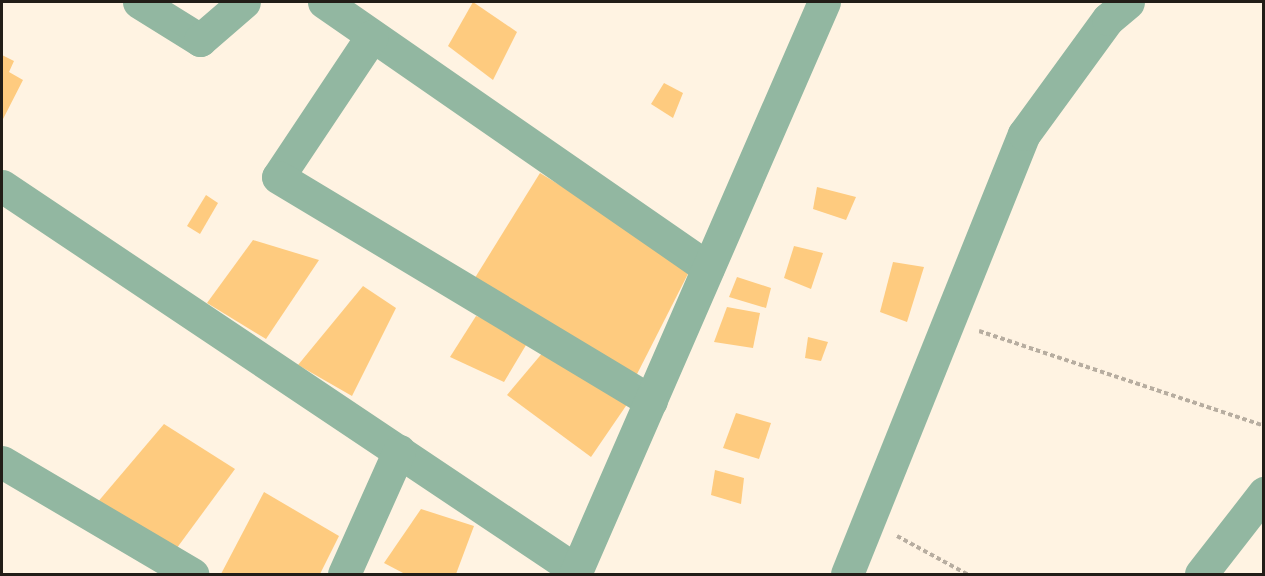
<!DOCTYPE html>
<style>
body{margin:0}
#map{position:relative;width:1265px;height:576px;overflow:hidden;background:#fff3e2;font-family:"PT Sans Narrow",sans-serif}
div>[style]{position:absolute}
.building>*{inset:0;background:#fecb7f}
.path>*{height:4px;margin-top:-2px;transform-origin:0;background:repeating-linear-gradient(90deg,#b7ada0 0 4.5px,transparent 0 7.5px)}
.minor>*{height:33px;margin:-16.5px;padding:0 16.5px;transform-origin:16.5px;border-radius:16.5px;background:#92b7a1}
span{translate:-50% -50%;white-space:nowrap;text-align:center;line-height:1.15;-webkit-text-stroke:6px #fff;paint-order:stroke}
.frame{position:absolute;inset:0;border:3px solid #221d17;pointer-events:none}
</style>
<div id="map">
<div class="building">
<div style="clip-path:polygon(473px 2px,517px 32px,493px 80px,448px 46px)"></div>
<div style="clip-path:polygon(2px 55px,14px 61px,9px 72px,23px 80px,2px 121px)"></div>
<div style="clip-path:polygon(664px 83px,683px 93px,673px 118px,651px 104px)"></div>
<div style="clip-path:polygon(540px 173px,692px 266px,634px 380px,473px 281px)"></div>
<div style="clip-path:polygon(817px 187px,856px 197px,846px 220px,813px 209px)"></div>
<div style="clip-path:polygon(206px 195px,218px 203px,200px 234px,187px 226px)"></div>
<div style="clip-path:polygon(253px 240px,319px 260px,266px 339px,207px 303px)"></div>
<div style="clip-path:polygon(794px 246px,823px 253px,811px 289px,784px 278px)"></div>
<div style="clip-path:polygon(893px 262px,924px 267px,907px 322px,880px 312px)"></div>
<div style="clip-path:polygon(737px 277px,771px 288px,766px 308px,729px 297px)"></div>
<div style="clip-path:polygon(363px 286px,396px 308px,352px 396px,298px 365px)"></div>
<div style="clip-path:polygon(727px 307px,760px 313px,753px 348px,714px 342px)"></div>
<div style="clip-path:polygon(476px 316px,532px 335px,504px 382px,450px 357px)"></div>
<div style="clip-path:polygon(808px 337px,828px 342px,821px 361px,805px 358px)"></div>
<div style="clip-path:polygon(544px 351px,630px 400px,591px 457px,507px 395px)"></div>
<div style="clip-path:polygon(736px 413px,771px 423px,759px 459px,723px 448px)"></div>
<div style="clip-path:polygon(164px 424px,235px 469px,171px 556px,91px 510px)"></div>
<div style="clip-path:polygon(715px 470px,744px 478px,741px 504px,711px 495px)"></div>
<div style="clip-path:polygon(264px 492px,339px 536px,320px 574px,221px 574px)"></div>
<div style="clip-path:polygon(421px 509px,474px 526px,456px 574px,405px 574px,384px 563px)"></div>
</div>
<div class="path">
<div style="left:979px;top:331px;width:300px;rotate:18.4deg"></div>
<div style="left:897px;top:536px;width:80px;rotate:28.5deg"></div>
</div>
<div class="minor">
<div style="left:139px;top:2px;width:72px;rotate:31.9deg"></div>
<div style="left:200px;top:40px;width:58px;rotate:-40.8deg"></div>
<div style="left:324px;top:2px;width:467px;rotate:34.7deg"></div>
<div style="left:372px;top:36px;width:169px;rotate:123.7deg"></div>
<div style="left:278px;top:177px;width:435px;rotate:31deg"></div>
<div style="left:2px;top:186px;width:692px;rotate:33.8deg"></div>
<div style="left:2px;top:462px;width:221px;rotate:30.5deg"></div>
<div style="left:344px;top:574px;width:135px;rotate:-65.9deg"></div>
<div style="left:575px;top:574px;width:624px;rotate:-66.48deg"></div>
<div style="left:847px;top:574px;width:474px;rotate:-68.1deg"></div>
<div style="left:1024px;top:134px;width:142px;rotate:-53.9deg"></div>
<div style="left:1108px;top:19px;width:26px;rotate:-40deg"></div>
<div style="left:1201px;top:574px;width:103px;rotate:-52.1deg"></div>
</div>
<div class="frame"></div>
</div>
